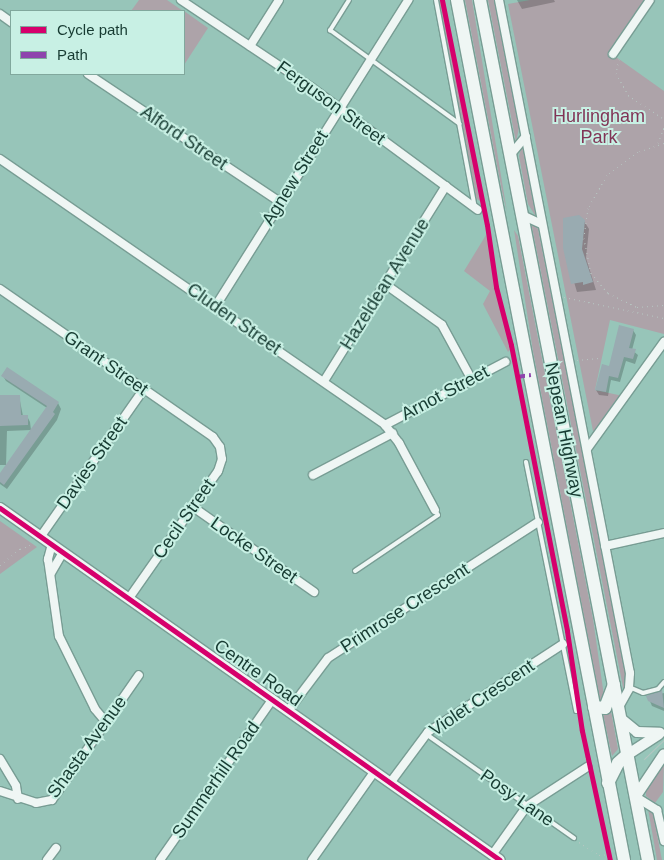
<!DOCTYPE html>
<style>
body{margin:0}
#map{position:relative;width:664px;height:860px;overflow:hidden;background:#97c5b9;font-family:Helvetica,sans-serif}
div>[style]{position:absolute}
.green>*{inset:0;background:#ada3a9}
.shadow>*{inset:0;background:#0003}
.building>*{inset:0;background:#99abb1}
.path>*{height:1px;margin-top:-0.5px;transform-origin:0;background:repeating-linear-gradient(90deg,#b7c6c2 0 1px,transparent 0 5px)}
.roads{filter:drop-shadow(1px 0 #789d94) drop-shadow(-1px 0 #789d94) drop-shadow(0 1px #789d94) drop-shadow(0 -1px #789d94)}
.service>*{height:4px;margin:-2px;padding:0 2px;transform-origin:2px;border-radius:2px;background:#eff6f4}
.minor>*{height:8px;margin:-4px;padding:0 4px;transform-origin:4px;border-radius:4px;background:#eff6f4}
.secondary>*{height:10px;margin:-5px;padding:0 5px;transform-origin:5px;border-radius:5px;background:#eff6f4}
.trunk>*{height:12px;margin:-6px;padding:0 6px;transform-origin:6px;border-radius:6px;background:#eff6f4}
.tram>*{height:1px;margin:-0.5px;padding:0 0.5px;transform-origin:0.5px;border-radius:0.5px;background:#b6c5c1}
.quiet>*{height:4px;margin-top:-2px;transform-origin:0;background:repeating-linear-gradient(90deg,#8e44ad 0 8px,transparent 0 12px)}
.cycleway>*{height:5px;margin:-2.5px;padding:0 2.5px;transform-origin:2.5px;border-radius:2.5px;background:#d6006c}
span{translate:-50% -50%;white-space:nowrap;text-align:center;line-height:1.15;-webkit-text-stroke:4px #c8f0e4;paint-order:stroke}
.street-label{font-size:18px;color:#173b32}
.park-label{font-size:18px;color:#813456}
.legend{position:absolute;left:10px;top:10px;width:175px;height:65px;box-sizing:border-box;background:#c8f0e4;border:1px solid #81a89d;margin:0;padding:6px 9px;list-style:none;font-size:15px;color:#173b32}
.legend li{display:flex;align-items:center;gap:10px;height:25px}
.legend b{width:25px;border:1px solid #81a89d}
</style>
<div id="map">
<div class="green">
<div style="clip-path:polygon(139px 0,167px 0,183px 11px,131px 11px)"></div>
<div style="clip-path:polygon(435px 0,441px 0,481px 202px,476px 198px)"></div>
<div style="clip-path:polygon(465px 0,472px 0,507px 212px,502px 191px)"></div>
<div style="clip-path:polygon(488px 0,494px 0,501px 37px,519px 128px,516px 142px)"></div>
<div style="clip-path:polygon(530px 0,644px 0,609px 52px,664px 91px,664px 334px,610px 320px,595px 390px,623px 396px,594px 436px,508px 4px)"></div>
<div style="clip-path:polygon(184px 11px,208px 28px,184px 65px)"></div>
<div style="clip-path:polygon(522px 145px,526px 165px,536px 217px,528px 204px,519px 156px)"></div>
<div style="clip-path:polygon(531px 222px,538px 229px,627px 672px,624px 692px)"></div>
<div style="clip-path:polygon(514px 230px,518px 236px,593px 619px,604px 696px,601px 704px,533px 351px)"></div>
<div style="clip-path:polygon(486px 235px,510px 350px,508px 352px,483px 304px,490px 291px,464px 271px)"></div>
<div style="clip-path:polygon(0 521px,37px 547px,0 574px)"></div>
<div style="clip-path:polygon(611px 711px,618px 749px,612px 756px,603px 714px)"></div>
<div style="clip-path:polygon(664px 761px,663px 792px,655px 803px,646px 796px,646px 789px)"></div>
<div style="clip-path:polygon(648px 809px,653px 814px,662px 860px,657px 860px)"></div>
</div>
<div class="shadow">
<div style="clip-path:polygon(517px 0,554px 0,555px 2px,522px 9px)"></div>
<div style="clip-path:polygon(584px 221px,589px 229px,586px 258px,596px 290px,577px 292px,564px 248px)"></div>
<div style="clip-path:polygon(633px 330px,636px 335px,632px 350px,638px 355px,635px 364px,626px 361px,620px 382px,611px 380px,608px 396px,599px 395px,596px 390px)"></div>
<div style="clip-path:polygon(3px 376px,58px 403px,61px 409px,57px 420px,7px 489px,0 484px,0 475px,47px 408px,6px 381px)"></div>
<div style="clip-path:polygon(0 396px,19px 396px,23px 416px,27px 416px,30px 422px,31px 430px,7px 431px,6px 465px,0 465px)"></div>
<div style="clip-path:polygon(664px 693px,664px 711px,652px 706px,648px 697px)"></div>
</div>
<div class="building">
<div style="clip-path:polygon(579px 215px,585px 220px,582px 249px,593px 282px,583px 285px,583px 282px,571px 284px,563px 248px,563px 218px)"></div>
<div style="clip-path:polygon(619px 325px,634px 329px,629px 348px,636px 349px,633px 359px,624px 357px,618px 378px,609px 376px,606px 392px,595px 390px,602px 364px,609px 366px)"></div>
<div style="clip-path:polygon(7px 367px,59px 402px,53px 412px,55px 414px,4px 485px,0 482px,0 473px,47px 406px,1px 376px)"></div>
<div style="clip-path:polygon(0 395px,20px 395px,21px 415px,28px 415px,28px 425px,0 426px)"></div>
<div style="clip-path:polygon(662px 690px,664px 708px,648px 701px,646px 696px)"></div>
</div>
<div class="path">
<div style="left:619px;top:59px;width:14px;rotate:102deg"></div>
<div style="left:616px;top:73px;width:25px;rotate:61deg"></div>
<div style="left:628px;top:95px;width:43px;rotate:33.7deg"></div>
<div style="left:658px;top:143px;width:17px;rotate:-69deg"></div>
<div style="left:664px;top:143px;width:28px;rotate:161deg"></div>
<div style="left:638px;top:152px;width:39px;rotate:143deg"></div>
<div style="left:607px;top:175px;width:38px;rotate:120deg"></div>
<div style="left:588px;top:208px;width:30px;rotate:98deg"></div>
<div style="left:584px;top:238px;width:36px;rotate:79deg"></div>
<div style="left:591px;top:273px;width:26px;rotate:50deg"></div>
<div style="left:608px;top:293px;width:32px;rotate:26deg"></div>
<div style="left:637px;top:307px;width:27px;rotate:-4deg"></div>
<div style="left:564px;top:297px;width:102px;rotate:11.9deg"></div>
<div style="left:577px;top:360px;width:25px;rotate:-5deg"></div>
<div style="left:0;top:565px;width:26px;rotate:-39deg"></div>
<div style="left:20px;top:549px;width:14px;rotate:-21deg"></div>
<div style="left:585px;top:758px;width:5px;rotate:-37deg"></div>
<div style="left:579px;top:842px;width:24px;rotate:33deg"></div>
<div style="left:599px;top:855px;width:12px;rotate:-5deg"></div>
</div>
<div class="roads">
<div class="service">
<div style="left:349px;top:0;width:36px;rotate:122deg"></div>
<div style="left:330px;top:30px;width:160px;rotate:35.9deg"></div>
<div style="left:436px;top:0;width:212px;rotate:79.4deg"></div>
<div style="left:526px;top:462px;width:254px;rotate:78.6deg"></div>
<div style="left:355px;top:571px;width:100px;rotate:-34deg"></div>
<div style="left:438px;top:515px;width:6px;rotate:-121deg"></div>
<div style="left:629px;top:687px;width:15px;rotate:23deg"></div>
<div style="left:643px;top:693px;width:16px;rotate:-15deg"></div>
<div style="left:658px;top:689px;width:9px;rotate:-49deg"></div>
<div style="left:426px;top:734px;width:181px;rotate:35.1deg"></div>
</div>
<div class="minor">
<div style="left:181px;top:0;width:156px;rotate:33.8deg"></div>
<div style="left:311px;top:87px;width:207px;rotate:36.4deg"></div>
<div style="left:499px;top:0;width:686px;rotate:78.99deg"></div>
<div style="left:630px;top:673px;width:16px;rotate:94deg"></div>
<div style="left:629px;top:689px;width:21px;rotate:119deg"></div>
<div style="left:0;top:14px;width:14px;rotate:36deg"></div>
<div style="left:250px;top:46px;width:54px;rotate:-57.8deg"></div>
<div style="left:613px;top:54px;width:65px;rotate:-55.6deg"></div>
<div style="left:88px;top:74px;width:231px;rotate:33.7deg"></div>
<div style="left:511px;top:154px;width:23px;rotate:-50deg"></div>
<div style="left:0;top:159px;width:468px;rotate:34.6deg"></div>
<div style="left:385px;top:425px;width:23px;rotate:52deg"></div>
<div style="left:399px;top:443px;width:76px;rotate:61.8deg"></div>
<div style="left:522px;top:215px;width:21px;rotate:25deg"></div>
<div style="left:385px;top:284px;width:70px;rotate:35.7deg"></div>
<div style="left:442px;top:325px;width:63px;rotate:61.4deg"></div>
<div style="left:0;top:289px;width:259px;rotate:34.8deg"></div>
<div style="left:213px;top:437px;width:12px;rotate:55deg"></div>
<div style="left:220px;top:447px;width:12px;rotate:81deg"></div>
<div style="left:222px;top:459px;width:13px;rotate:108deg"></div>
<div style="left:218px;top:471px;width:155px;rotate:125deg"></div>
<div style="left:215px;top:307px;width:363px;rotate:-57.8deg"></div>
<div style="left:324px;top:381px;width:230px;rotate:-58deg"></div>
<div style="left:385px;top:425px;width:136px;rotate:-27.7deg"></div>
<div style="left:587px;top:449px;width:132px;rotate:-54.3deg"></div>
<div style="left:313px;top:475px;width:90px;rotate:-27.7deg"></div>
<div style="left:193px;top:507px;width:148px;rotate:35.1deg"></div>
<div style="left:41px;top:536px;width:179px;rotate:-55deg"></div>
<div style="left:52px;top:544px;width:16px;rotate:105deg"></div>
<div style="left:48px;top:559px;width:78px;rotate:81.9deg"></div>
<div style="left:59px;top:636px;width:81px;rotate:63.7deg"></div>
<div style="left:95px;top:709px;width:17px;rotate:50deg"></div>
<div style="left:605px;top:546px;width:60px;rotate:-12.4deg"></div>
<div style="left:51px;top:573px;width:24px;rotate:-60deg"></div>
<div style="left:288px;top:711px;width:66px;rotate:-53deg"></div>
<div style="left:328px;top:658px;width:250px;rotate:-32.9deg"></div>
<div style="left:0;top:759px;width:31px;rotate:59deg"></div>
<div style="left:16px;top:786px;width:13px;rotate:81deg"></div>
<div style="left:390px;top:783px;width:64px;rotate:-53.3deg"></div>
<div style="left:428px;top:732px;width:161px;rotate:-33.1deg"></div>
<div style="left:0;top:791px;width:38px;rotate:18deg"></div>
<div style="left:36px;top:803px;width:16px;rotate:-11deg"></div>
<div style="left:52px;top:800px;width:152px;rotate:-55.2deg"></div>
<div style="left:636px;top:797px;width:25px;rotate:32deg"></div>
<div style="left:657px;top:810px;width:32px;rotate:77deg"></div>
<div style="left:492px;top:855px;width:60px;rotate:-54.5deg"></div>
<div style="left:527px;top:806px;width:72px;rotate:-33deg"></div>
<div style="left:47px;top:860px;width:15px;rotate:-53deg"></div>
<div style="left:160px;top:860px;width:195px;rotate:-55deg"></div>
<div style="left:312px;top:860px;width:108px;rotate:-54.8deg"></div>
</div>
<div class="secondary">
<div style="left:0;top:508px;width:611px;rotate:35.15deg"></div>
<div style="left:620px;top:718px;width:22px;rotate:39deg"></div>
<div style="left:637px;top:732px;width:23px;rotate:2deg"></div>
<div style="left:627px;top:755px;width:38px;rotate:-33deg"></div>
<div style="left:636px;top:796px;width:50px;rotate:-56.3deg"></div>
</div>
<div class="trunk">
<div style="left:457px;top:0;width:876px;rotate:79.01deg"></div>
<div style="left:480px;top:0;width:876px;rotate:78.95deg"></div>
<div style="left:594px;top:707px;width:11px;rotate:5deg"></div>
<div style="left:605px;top:708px;width:25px;rotate:-69deg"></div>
<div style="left:608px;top:783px;width:22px;rotate:-63deg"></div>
<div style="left:618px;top:763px;width:12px;rotate:-42deg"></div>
</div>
</div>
<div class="tram">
<div style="left:644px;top:759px;width:28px;rotate:-44deg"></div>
</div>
<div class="quiet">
<div style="left:517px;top:377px;width:14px;rotate:-8deg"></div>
</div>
<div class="cycleway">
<div style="left:442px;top:0;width:229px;rotate:78.7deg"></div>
<div style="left:487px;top:225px;width:63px;rotate:81.7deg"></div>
<div style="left:496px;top:287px;width:60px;rotate:75.5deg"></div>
<div style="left:511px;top:345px;width:291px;rotate:78.9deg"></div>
<div style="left:567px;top:631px;width:101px;rotate:81.5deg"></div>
<div style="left:582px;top:731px;width:132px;rotate:77.8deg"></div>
<div style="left:0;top:508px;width:611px;rotate:35.15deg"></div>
</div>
<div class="street-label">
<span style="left:331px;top:103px;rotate:36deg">Ferguson Street</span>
<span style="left:184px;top:138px;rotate:34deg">Alford Street</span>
<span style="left:295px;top:178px;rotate:-58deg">Agnew Street</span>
<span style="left:385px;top:284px;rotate:-58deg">Hazeldean Avenue</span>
<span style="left:234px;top:319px;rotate:35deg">Cluden Street</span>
<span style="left:106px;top:363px;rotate:35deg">Grant Street</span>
<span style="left:445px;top:393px;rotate:-28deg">Arnot Street</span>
<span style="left:564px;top:430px;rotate:79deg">Nepean Highway</span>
<span style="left:92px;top:463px;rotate:-55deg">Davies Street</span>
<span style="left:184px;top:519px;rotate:-55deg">Cecil Street</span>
<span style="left:254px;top:550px;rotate:35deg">Locke Street</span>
<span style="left:405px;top:608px;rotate:-33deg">Primrose Crescent</span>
<span style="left:258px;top:673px;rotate:35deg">Centre Road</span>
<span style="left:482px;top:698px;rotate:-34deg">Violet Crescent</span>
<span style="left:87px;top:747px;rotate:-54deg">Shasta Avenue</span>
<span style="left:216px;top:780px;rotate:-55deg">Summerhill Road</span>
<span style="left:517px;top:798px;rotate:35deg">Posy Lane</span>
</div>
<div class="park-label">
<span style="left:599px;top:127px">Hurlingham<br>Park</span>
</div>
<ul class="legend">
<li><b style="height:6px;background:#d6006c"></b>Cycle path</li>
<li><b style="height:6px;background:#8e44ad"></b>Path</li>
</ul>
</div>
